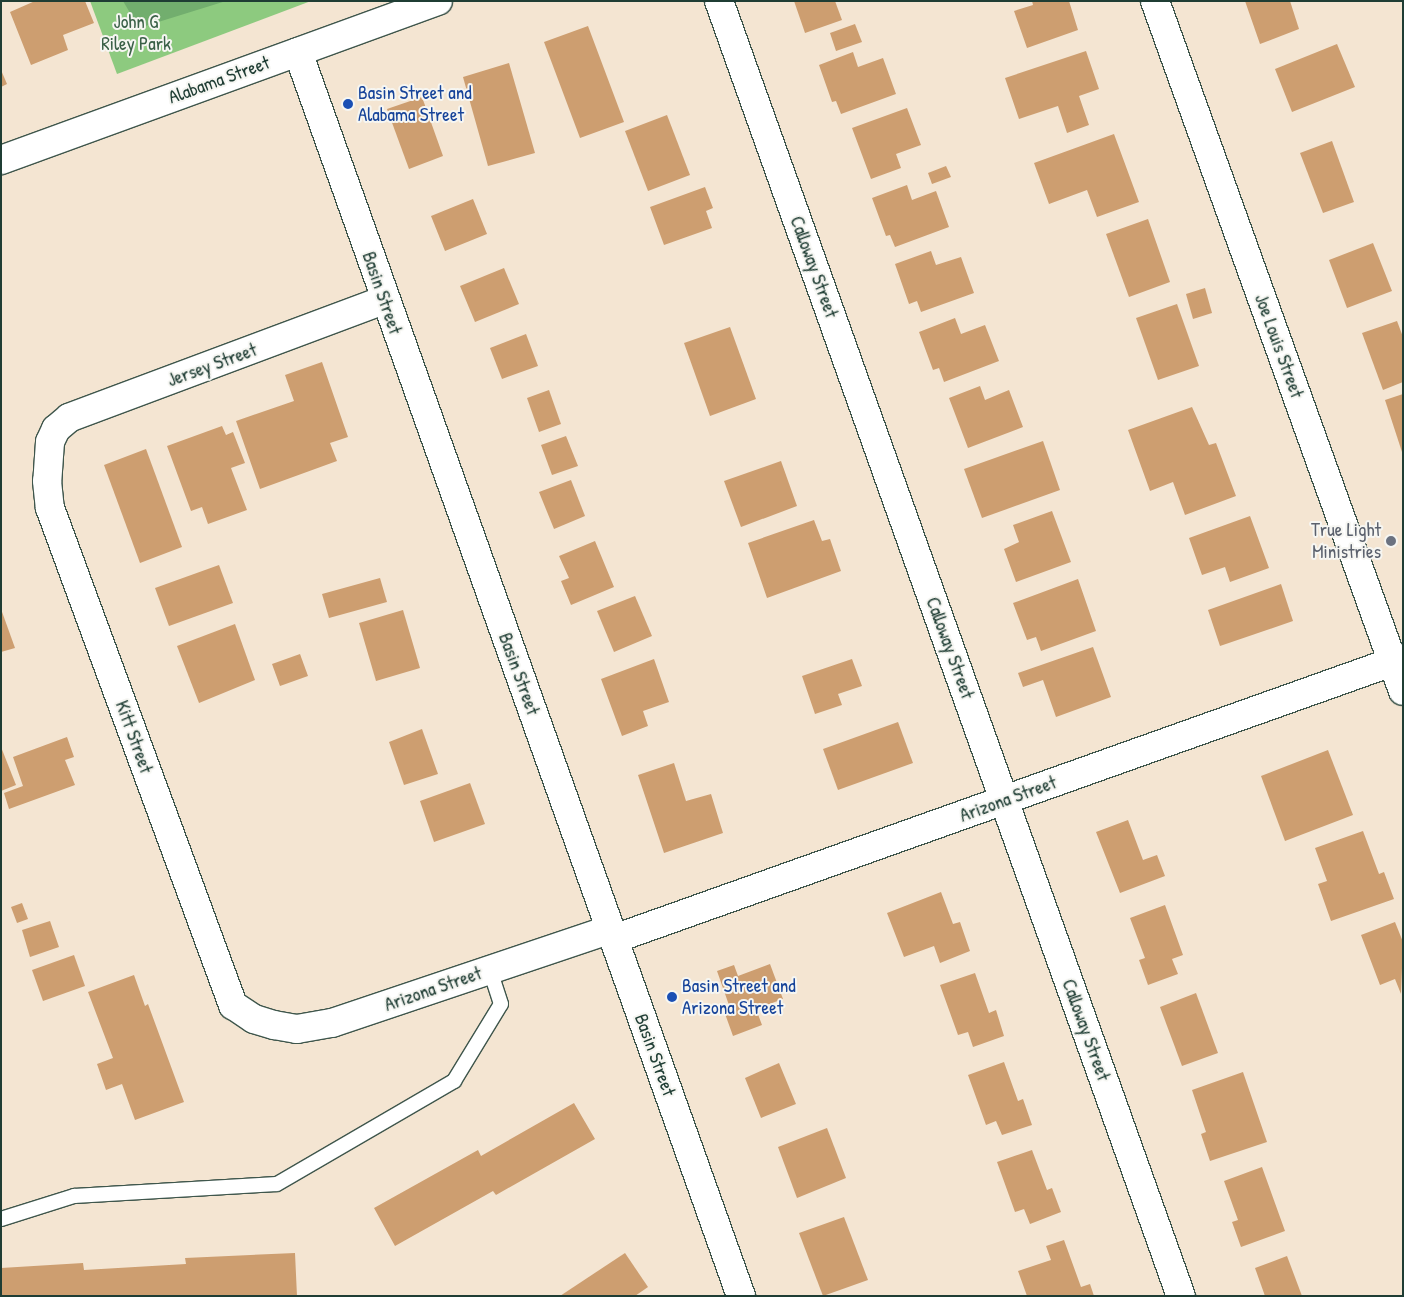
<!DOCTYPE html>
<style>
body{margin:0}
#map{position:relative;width:1404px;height:1297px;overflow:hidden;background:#f4e5d2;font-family:"Patrick Hand",sans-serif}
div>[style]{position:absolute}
.green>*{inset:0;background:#8dca7f}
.forest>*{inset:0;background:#72ae6e}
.building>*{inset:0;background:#cd9e70}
.roads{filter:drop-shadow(1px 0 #3f564c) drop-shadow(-1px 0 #3f564c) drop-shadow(0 1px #3f564c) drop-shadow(0 -1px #3f564c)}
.service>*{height:14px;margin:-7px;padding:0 7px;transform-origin:7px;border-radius:7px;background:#fff}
.minor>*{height:28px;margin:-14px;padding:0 14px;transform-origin:14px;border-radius:14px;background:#fff}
.tertiary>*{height:28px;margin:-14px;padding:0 14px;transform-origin:14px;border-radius:14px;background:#fff}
.dots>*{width:14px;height:14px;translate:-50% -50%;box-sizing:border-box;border:2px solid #f6f6f2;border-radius:50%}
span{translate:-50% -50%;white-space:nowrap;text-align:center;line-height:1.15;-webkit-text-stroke:4px #f6f6f2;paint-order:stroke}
.park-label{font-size:19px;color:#3a6047}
.street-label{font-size:19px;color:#1f3d34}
.transit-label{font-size:19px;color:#164399}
.left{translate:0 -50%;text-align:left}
.worship-label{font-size:19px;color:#5b616d}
.right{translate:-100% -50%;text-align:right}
.frame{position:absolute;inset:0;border:2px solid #1f3d34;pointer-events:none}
</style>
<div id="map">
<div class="green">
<div style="clip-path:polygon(90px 1px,311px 1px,117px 74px)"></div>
</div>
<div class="forest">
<div style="clip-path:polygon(123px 1px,226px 1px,139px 28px)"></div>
</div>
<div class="building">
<div style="clip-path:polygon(35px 1px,85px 1px,94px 23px,63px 35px,68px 50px,31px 65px,10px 12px)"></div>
<div style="clip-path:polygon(794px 1px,835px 1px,842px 20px,805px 33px)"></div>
<div style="clip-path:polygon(1032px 1px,1069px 1px,1078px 30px,1027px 48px,1014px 11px,1033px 5px)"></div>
<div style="clip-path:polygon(1245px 1px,1290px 1px,1299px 29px,1260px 44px)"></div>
<div style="clip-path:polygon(855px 24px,862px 42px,836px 51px,830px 33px)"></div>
<div style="clip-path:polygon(588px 26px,624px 122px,580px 138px,544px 42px)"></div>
<div style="clip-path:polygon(1337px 44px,1355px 87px,1292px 112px,1275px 69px)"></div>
<div style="clip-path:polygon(1086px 51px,1099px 89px,1079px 96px,1089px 125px,1067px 133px,1058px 106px,1019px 119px,1005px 78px)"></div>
<div style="clip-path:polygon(853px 52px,858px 67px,883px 58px,896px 94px,841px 114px,836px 101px,832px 102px,819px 65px)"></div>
<div style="clip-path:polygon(509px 63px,535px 153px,488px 166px,463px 77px)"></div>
<div style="clip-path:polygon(1px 70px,7px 84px,1px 87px)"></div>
<div style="clip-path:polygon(422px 97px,443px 156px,409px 169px,387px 109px)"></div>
<div style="clip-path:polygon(907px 108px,921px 145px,896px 154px,901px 168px,871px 179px,852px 128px)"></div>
<div style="clip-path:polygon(667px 115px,690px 175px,648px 191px,625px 131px)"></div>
<div style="clip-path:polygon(1114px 134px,1139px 202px,1097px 217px,1087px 190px,1049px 204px,1034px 163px)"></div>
<div style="clip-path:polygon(1332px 141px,1354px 202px,1323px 213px,1300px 153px)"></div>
<div style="clip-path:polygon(946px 166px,951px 177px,932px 184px,928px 173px)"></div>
<div style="clip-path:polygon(907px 185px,912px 200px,936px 191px,949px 227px,895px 247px,890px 235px,886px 236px,872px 198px)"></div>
<div style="clip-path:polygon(705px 187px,713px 208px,706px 211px,712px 228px,664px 245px,650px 207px)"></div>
<div style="clip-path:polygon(473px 199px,487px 234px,445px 251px,431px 216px)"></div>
<div style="clip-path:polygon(1148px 219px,1170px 282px,1129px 297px,1106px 234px)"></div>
<div style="clip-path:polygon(1373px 243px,1392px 291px,1347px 308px,1329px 260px)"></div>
<div style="clip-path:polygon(931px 251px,936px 265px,961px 257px,974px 293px,921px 312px,917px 301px,909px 304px,895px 264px)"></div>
<div style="clip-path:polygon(504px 268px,519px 304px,475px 322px,460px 286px)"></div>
<div style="clip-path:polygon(1205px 288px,1212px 313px,1193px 319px,1186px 294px)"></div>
<div style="clip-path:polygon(1177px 304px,1199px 366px,1158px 380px,1136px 318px)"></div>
<div style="clip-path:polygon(955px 318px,961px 334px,985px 325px,999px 361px,944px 382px,939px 368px,933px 370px,919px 332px)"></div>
<div style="clip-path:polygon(1397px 321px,1403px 337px,1403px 382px,1383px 390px,1362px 333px)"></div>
<div style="clip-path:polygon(730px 327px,756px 399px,710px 416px,684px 343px)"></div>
<div style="clip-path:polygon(526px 334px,538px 366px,502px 379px,490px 348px)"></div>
<div style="clip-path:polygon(322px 362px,348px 437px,330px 443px,337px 461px,260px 489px,236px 421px,294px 401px,285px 375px)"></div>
<div style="clip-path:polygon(980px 386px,985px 400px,1009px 390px,1023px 427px,968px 448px,949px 398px)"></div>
<div style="clip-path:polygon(549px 390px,561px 424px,539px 432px,527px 398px)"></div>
<div style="clip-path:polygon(1403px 394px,1403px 452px,1402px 452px,1385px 400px)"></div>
<div style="clip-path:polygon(1192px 407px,1209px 445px,1216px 443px,1236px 496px,1185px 515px,1173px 482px,1150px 491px,1128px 430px)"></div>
<div style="clip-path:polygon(222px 426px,226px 435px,233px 432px,245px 463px,231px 468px,247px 510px,208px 524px,202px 507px,191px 511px,167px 446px)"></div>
<div style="clip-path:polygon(566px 436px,578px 466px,552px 475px,541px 445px)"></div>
<div style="clip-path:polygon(1043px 441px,1060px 490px,982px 518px,964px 469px)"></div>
<div style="clip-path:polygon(146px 449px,182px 547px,140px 563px,104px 465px)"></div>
<div style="clip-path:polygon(781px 461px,797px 506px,741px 527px,724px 481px)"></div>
<div style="clip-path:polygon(571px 480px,585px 516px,554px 529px,539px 492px)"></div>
<div style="clip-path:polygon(1052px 511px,1071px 562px,1016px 582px,1004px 549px,1019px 542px,1013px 525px)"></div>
<div style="clip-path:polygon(1250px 516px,1269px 568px,1230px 582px,1225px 567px,1202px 575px,1189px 538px)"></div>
<div style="clip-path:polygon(814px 520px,822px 541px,830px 539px,841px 571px,767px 598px,748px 543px)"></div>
<div style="clip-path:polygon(595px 541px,614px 587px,571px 605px,561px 581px,569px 578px,559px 556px)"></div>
<div style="clip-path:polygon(219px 565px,233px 603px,169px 626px,155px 588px)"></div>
<div style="clip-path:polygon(380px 578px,387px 602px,329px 618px,322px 594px)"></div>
<div style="clip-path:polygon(1078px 579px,1096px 631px,1041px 651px,1036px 637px,1027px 640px,1013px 603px)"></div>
<div style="clip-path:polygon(1281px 584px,1293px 621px,1220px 646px,1208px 610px)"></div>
<div style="clip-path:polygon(635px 596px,652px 636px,614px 652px,597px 611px)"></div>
<div style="clip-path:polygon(1px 609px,15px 648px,1px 652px)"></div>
<div style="clip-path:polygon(403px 610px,420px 668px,376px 681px,359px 623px)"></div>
<div style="clip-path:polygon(235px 624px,255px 680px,199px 703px,177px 646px)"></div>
<div style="clip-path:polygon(1093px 647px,1111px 697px,1056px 717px,1043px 680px,1023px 687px,1018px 673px)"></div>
<div style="clip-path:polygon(300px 654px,308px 676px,280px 686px,272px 664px)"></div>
<div style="clip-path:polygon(654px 659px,669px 702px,643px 711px,648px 726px,622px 736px,601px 679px)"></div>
<div style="clip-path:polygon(852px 659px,862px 686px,838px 694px,842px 705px,815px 714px,802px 676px)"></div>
<div style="clip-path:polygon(898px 722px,913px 763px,838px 790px,823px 749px)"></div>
<div style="clip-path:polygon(422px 729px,438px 774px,404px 785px,389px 742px)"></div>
<div style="clip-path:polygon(67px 737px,74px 757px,65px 760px,75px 785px,9px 809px,4px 793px,23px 786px,13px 757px)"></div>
<div style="clip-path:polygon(1px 747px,16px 785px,1px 791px)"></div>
<div style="clip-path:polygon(1328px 750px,1353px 815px,1285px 841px,1261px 776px)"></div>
<div style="clip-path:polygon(674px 763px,686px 801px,711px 794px,723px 833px,664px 853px,638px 775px)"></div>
<div style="clip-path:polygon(470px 783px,485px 824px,434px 842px,420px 801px)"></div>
<div style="clip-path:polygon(1128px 820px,1143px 860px,1157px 855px,1165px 876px,1120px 893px,1096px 832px)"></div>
<div style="clip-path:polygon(1363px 831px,1379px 874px,1384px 872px,1394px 899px,1331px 921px,1318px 884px,1327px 881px,1315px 848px)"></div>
<div style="clip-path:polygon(941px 892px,953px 924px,960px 922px,970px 951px,940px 963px,934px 946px,904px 957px,887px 913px)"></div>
<div style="clip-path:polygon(22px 903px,28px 919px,17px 923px,11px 907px)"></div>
<div style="clip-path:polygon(1165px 905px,1183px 955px,1172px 959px,1178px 974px,1148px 985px,1139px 960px,1145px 958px,1130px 918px)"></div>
<div style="clip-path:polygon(50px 921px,59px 947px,30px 957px,22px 930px)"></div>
<div style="clip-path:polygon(1395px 922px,1403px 942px,1401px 994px,1395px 979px,1380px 985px,1361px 935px)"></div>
<div style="clip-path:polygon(74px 955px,85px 986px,43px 1001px,32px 970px)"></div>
<div style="clip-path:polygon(770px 964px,783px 999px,756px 1009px,762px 1025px,733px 1036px,724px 1011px,730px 1008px,717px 971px,734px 965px,738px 976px)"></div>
<div style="clip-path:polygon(975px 973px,989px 1013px,996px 1010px,1004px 1036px,973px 1047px,968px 1032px,958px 1035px,940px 985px)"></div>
<div style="clip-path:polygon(134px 975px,145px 1006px,148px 1004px,184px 1102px,135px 1120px,122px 1084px,106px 1090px,97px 1064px,113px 1058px,88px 992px)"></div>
<div style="clip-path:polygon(1196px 993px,1218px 1053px,1182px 1066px,1160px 1007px)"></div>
<div style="clip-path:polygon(1004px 1062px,1018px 1101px,1023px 1099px,1032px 1125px,1002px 1135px,996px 1121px,986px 1125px,968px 1075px)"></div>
<div style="clip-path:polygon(779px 1063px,796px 1104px,761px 1118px,745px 1078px)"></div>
<div style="clip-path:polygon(1243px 1072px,1267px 1142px,1210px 1161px,1201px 1134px,1206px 1132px,1192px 1090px)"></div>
<div style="clip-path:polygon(574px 1103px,595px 1139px,496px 1195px,493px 1191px,395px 1246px,374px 1208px,478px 1150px,481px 1156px)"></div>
<div style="clip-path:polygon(827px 1128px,846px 1178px,797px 1198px,778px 1147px)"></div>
<div style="clip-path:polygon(1032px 1150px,1047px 1190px,1052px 1188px,1061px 1212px,1030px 1224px,1024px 1209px,1015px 1212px,997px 1162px)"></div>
<div style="clip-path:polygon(1262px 1167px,1285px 1231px,1241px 1247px,1232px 1222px,1238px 1220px,1224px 1181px)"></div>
<div style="clip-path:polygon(844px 1217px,868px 1280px,823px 1296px,799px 1233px)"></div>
<div style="clip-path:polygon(1064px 1240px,1081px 1287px,1090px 1284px,1094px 1296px,1027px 1296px,1018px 1271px,1051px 1260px,1046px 1246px)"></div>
<div style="clip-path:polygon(295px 1253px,297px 1296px,1px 1296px,1px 1268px,83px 1263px,84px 1270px,186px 1264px,185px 1258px)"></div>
<div style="clip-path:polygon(625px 1253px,648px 1287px,635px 1296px,560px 1296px)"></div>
<div style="clip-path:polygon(1287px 1256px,1302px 1296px,1265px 1296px,1255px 1268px)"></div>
</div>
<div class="roads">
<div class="service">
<div style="left:1px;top:1219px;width:77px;rotate:-17.5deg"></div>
<div style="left:74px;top:1196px;width:203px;rotate:-3.4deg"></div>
<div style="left:277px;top:1184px;width:205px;rotate:-30.2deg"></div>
<div style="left:454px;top:1081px;width:90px;rotate:-58.6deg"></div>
<div style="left:501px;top:1004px;width:36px;rotate:-108deg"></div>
</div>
<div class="minor">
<div style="left:719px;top:1px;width:1375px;rotate:70.37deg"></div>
<div style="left:1155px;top:1px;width:733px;rotate:70.23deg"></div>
<div style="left:384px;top:300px;width:336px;rotate:159.5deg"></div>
<div style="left:69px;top:418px;width:17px;rotate:140deg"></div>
<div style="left:56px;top:429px;width:14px;rotate:115deg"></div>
<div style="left:50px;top:442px;width:39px;rotate:94deg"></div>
<div style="left:47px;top:481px;width:27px;rotate:84deg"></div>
<div style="left:50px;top:508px;width:530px;rotate:69.79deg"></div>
<div style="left:233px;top:1005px;width:25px;rotate:34deg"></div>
<div style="left:254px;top:1019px;width:21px;rotate:17deg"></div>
<div style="left:274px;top:1025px;width:23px;rotate:10deg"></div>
<div style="left:297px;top:1029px;width:36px;rotate:-10deg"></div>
<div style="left:332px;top:1023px;width:294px;rotate:-18.6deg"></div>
<div style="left:614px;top:939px;width:838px;rotate:-19.6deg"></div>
</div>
<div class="tertiary">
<div style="left:298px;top:52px;width:1321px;rotate:70.4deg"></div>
<div style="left:1px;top:160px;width:465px;rotate:-20deg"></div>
</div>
</div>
<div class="dots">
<div style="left:348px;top:104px;background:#1a4fb4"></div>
<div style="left:1391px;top:541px;background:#6b7280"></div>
<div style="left:672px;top:997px;background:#1a4fb4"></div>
</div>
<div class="park-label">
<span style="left:136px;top:33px">John G<br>Riley Park</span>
</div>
<div class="street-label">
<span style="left:219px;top:80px;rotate:-20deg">Alabama Street</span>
<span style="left:814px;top:267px;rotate:70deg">Calloway Street</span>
<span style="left:382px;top:293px;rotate:71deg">Basin Street</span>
<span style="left:1279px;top:346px;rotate:70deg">Joe Louis Street</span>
<span style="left:212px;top:365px;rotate:-20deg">Jersey Street</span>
<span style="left:950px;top:648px;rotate:70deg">Calloway Street</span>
<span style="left:519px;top:674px;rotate:70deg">Basin Street</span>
<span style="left:134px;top:737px;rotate:70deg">Kitt Street</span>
<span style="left:1008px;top:799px;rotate:-20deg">Arizona Street</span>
<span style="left:433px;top:989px;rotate:-19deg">Arizona Street</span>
<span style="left:1086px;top:1030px;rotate:70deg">Calloway Street</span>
<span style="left:655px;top:1055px;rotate:70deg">Basin Street</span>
</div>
<div class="transit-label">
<span class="left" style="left:358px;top:104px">Basin Street and<br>Alabama Street</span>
<span class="left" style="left:682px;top:997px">Basin Street and<br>Arizona Street</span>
</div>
<div class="worship-label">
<span class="right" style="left:1381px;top:541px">True Light<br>Ministries</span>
</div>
<div class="frame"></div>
</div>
